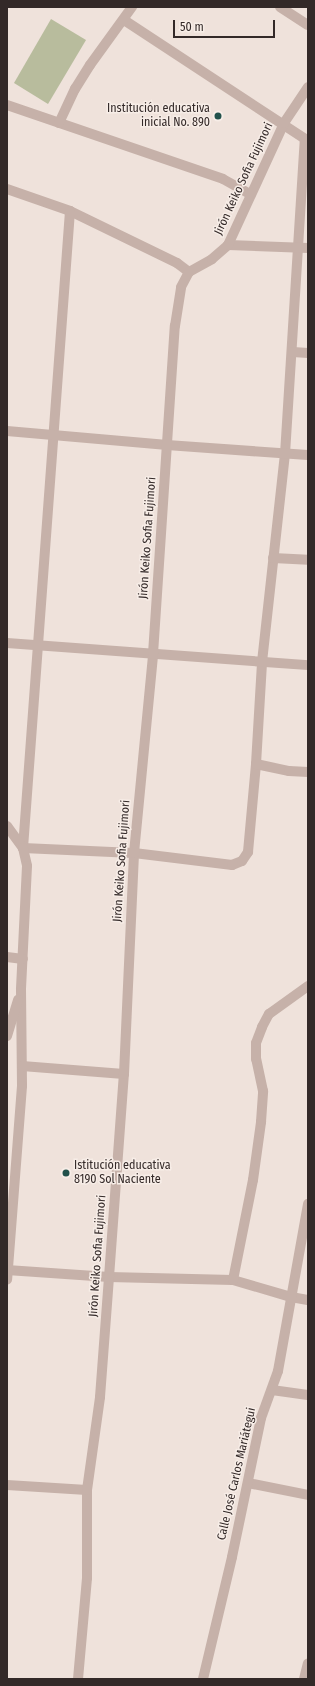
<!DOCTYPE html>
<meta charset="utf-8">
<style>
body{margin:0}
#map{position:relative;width:315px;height:1686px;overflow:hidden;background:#efe2db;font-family:"Fira Sans Condensed",sans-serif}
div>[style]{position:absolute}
.green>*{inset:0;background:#b8bc9d}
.minor>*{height:10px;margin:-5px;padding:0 5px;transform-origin:5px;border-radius:5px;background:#c6b1a9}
.dots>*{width:11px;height:11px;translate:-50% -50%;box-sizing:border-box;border:2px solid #f7ede7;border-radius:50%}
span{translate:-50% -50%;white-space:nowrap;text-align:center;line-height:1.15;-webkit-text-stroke:3px #f7ede7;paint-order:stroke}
.poi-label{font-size:12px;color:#332928}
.right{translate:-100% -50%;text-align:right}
.left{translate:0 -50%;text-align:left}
.street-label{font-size:12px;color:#332928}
.frame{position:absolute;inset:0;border:8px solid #332928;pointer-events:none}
.scale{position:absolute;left:173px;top:20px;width:102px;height:18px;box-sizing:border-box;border:2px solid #332928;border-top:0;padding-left:5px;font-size:12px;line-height:14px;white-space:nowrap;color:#332928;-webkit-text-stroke:3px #f7ede7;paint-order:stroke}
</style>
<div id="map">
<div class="green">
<div style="clip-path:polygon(51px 19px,86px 40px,48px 104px,14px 83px)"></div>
</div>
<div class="minor">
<div style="left:280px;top:7px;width:33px;rotate:33deg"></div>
<div style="left:124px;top:20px;width:220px;rotate:33.3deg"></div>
<div style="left:7px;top:105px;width:228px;rotate:18.9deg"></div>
<div style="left:223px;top:179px;width:31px;rotate:29deg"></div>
<div style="left:59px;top:123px;width:38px;rotate:-65deg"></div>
<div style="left:75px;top:89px;width:28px;rotate:-58deg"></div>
<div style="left:90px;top:65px;width:72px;rotate:-54.1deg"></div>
<div style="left:7px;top:189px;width:67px;rotate:19.2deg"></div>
<div style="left:70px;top:211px;width:119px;rotate:25.9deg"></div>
<div style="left:177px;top:263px;width:15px;rotate:37deg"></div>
<div style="left:70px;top:211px;width:639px;rotate:94.22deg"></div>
<div style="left:23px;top:848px;width:111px;rotate:2.6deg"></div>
<div style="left:134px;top:853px;width:99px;rotate:7deg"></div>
<div style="left:232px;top:865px;width:11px;rotate:-22deg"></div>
<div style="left:242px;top:861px;width:11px;rotate:-56deg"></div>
<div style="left:248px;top:852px;width:88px;rotate:-84.8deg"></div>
<div style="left:256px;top:764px;width:102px;rotate:-86.6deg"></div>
<div style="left:262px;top:662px;width:209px;rotate:-83.7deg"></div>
<div style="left:285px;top:454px;width:316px;rotate:-86.4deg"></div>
<div style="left:228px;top:245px;width:80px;rotate:2.1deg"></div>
<div style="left:293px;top:352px;width:15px;rotate:4deg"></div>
<div style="left:7px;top:431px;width:161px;rotate:5deg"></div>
<div style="left:167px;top:445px;width:141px;rotate:4.1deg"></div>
<div style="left:273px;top:558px;width:35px;rotate:3deg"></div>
<div style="left:7px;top:643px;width:302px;rotate:4.2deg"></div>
<div style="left:256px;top:764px;width:34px;rotate:12deg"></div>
<div style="left:289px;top:771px;width:19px;rotate:3deg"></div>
<div style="left:7px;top:826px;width:27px;rotate:54deg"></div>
<div style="left:23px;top:848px;width:18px;rotate:77deg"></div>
<div style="left:27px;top:866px;width:124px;rotate:92.8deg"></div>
<div style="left:21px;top:990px;width:96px;rotate:89.4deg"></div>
<div style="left:22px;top:1086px;width:194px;rotate:94.4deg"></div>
<div style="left:7px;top:957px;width:16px;rotate:7deg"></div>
<div style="left:7px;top:1036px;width:38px;rotate:-73deg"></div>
<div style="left:22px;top:1066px;width:102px;rotate:4.5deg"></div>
<div style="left:7px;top:1270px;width:102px;rotate:3.9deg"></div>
<div style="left:109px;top:1277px;width:124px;rotate:1.4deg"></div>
<div style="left:233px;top:1280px;width:60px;rotate:16.3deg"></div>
<div style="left:291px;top:1297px;width:17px;rotate:10deg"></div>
<div style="left:233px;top:1280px;width:102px;rotate:-78.7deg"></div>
<div style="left:253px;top:1180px;width:59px;rotate:-82.1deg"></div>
<div style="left:261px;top:1122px;width:31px;rotate:-86deg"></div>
<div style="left:263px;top:1091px;width:33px;rotate:-102deg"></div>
<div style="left:256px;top:1059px;width:16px;rotate:-90deg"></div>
<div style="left:256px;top:1043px;width:17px;rotate:-69deg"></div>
<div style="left:262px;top:1027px;width:15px;rotate:-62deg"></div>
<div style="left:269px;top:1014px;width:48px;rotate:-35.7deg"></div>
<div style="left:272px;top:1390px;width:36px;rotate:8deg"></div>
<div style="left:248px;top:1483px;width:61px;rotate:11.3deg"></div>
<div style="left:7px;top:1485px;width:80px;rotate:3.6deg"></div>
<div style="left:78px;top:1679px;width:101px;rotate:-84.9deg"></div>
<div style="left:87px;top:1578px;width:88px;rotate:-90deg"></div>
<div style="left:87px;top:1490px;width:94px;rotate:-82deg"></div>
<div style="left:100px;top:1397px;width:120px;rotate:-85.7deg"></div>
<div style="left:109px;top:1277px;width:204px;rotate:-85.8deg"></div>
<div style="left:124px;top:1074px;width:221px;rotate:-87.4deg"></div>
<div style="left:134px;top:853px;width:200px;rotate:-84.5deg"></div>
<div style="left:153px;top:654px;width:329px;rotate:-86.2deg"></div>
<div style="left:175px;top:326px;width:39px;rotate:-81deg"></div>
<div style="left:181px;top:287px;width:17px;rotate:-62deg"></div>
<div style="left:189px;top:272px;width:26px;rotate:-29deg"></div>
<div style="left:212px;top:259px;width:21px;rotate:-41deg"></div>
<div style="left:228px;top:245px;width:134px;rotate:-65.3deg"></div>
<div style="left:284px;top:123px;width:43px;rotate:-56.3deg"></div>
<div style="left:203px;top:1679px;width:125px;rotate:-76.6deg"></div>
<div style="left:232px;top:1557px;width:142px;rotate:-78.2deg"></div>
<div style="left:261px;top:1418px;width:50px;rotate:-70.1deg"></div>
<div style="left:278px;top:1371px;width:170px;rotate:-79.8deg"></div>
<div style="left:304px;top:1679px;width:16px;rotate:-76deg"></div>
</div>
<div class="dots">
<div style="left:218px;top:116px;background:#22514b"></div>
<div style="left:66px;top:1173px;background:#22514b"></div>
</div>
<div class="poi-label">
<span class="right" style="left:210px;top:116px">Institución educativa<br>inicial No. 890</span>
<span class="left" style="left:74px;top:1173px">Istitución educativa<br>8190 Sol Naciente</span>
</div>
<div class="street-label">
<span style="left:244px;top:179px;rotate:-65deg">Jirón Keiko Sofia Fujimori</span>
<span style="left:148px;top:538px;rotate:-86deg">Jirón Keiko Sofia Fujimori</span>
<span style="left:122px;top:861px;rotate:-86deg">Jirón Keiko Sofia Fujimori</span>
<span style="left:98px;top:1256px;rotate:-86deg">Jirón Keiko Sofia Fujimori</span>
<span style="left:237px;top:1474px;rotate:-77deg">Calle José Carlos Mariátegui</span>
</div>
<div class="frame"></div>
<div class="scale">50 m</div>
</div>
